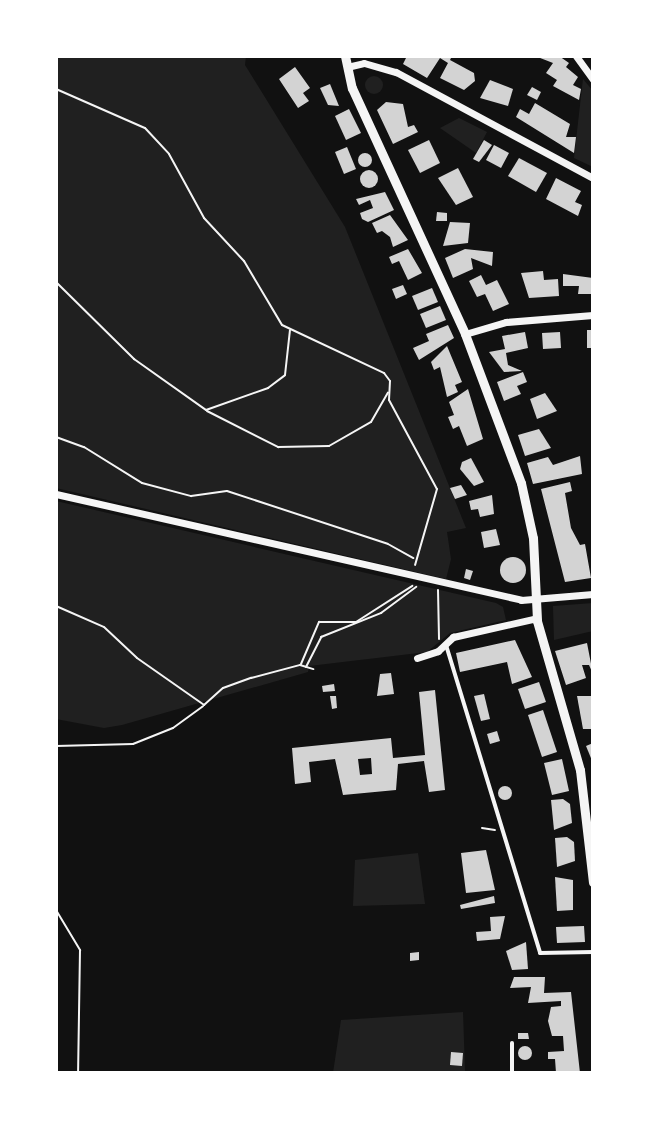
<!DOCTYPE html>
<style>
body{margin:0}
#map{position:relative;width:649px;height:1129px;overflow:hidden;background:#111;font-family:Roboto,sans-serif}
div>[style]{position:absolute}
.green>*{inset:0;background:#202020}
.round{border-radius:50%}
.building>*{inset:0;background:#d3d3d3}
.path>*{height:2px;margin:-1px;padding:0 1px;transform-origin:1px;border-radius:1px;background:#f5f5f5}
.service>*{height:4px;margin:-2px;padding:0 2px;transform-origin:2px;border-radius:2px;background:#f5f5f5}
.minor>*{height:7px;margin:-3.5px;padding:0 3.5px;transform-origin:3.5px;border-radius:3.5px;background:#f5f5f5}
.tertiary>*{height:9px;margin:-4.5px;padding:0 4.5px;transform-origin:4.5px;border-radius:4.5px;background:#f5f5f5}
span{translate:-50% -50%;white-space:nowrap;text-align:center;line-height:1.15;-webkit-text-stroke:7px #fff;paint-order:stroke}
.frame{position:absolute;inset:0;border:58px solid #fff;pointer-events:none}
</style>
<div id="map">
<div class="green">
<div style="clip-path:polygon(56px 56px,246px 56px,245px 65px,345px 227px,466px 528px,447px 532px,451px 559px,446px 579px,56px 488px)"></div>
<div class="round" style="left:365px;top:76px;width:18px;height:18px"></div>
<div style="clip-path:polygon(583px 79px,593px 91px,593px 167px,574px 158px)"></div>
<div style="clip-path:polygon(459px 118px,487px 132px,476px 153px,440px 128px)"></div>
<div style="clip-path:polygon(56px 501px,496px 603px,503px 607px,506px 620px,450px 633px,427px 652px,309px 666px,308px 672px,122px 725px,104px 728px,56px 719px)"></div>
<div style="clip-path:polygon(593px 603px,593px 631px,554px 640px,553px 606px)"></div>
<div style="clip-path:polygon(418px 853px,425px 904px,353px 906px,355px 860px)"></div>
<div style="clip-path:polygon(463px 1012px,465px 1072px,333px 1073px,341px 1020px)"></div>
</div>
<div class="building">
<div style="clip-path:polygon(407px 56px,452px 56px,450px 60px,474px 73px,475px 81px,464px 90px,440px 78px,448px 63px,440px 58px,427px 78px,403px 64px)"></div>
<div style="clip-path:polygon(535px 56px,559px 56px,569px 63px,566px 67px,578px 77px,573px 85px,581px 89px,579px 100px,553px 86px,557px 80px,546px 73px,553px 63px)"></div>
<div style="clip-path:polygon(295px 67px,310px 88px,303px 93px,309px 101px,298px 108px,279px 79px)"></div>
<div style="clip-path:polygon(490px 80px,513px 89px,508px 106px,480px 98px)"></div>
<div style="clip-path:polygon(330px 84px,339px 106px,328px 105px,320px 88px)"></div>
<div style="clip-path:polygon(532px 87px,541px 92px,537px 100px,527px 95px)"></div>
<div style="clip-path:polygon(386px 102px,403px 104px,408px 127px,414px 125px,418px 132px,393px 144px,377px 110px)"></div>
<div style="clip-path:polygon(535px 103px,570px 124px,566px 137px,576px 137px,574px 153px,516px 117px,520px 109px,529px 114px)"></div>
<div style="clip-path:polygon(349px 109px,361px 133px,346px 140px,335px 116px)"></div>
<div style="clip-path:polygon(429px 140px,440px 163px,420px 173px,408px 150px)"></div>
<div style="clip-path:polygon(484px 140px,492px 145px,479px 162px,473px 159px)"></div>
<div style="clip-path:polygon(494px 145px,509px 153px,501px 168px,486px 160px)"></div>
<div style="clip-path:polygon(347px 147px,356px 169px,344px 174px,335px 152px)"></div>
<div class="round" style="left:358px;top:153px;width:14px;height:14px"></div>
<div style="clip-path:polygon(519px 158px,547px 173px,536px 192px,508px 176px)"></div>
<div style="clip-path:polygon(458px 168px,473px 197px,456px 205px,438px 178px)"></div>
<div class="round" style="left:360px;top:170px;width:18px;height:18px"></div>
<div style="clip-path:polygon(556px 178px,581px 191px,575px 202px,582px 205px,578px 216px,546px 199px)"></div>
<div style="clip-path:polygon(385px 192px,394px 210px,368px 222px,362px 219px,360px 213px,373px 208px,370px 200px,359px 205px,356px 199px)"></div>
<div style="clip-path:polygon(437px 212px,447px 213px,447px 221px,436px 221px)"></div>
<div style="clip-path:polygon(390px 215px,408px 240px,393px 247px,390px 237px,382px 231px,377px 233px,372px 223px)"></div>
<div style="clip-path:polygon(450px 222px,470px 223px,468px 243px,443px 246px)"></div>
<div style="clip-path:polygon(408px 249px,422px 273px,408px 280px,399px 261px,392px 264px,389px 257px)"></div>
<div style="clip-path:polygon(465px 249px,493px 252px,492px 266px,471px 258px,473px 269px,453px 278px,445px 258px)"></div>
<div style="clip-path:polygon(543px 271px,544px 280px,558px 279px,559px 296px,529px 298px,521px 273px)"></div>
<div style="clip-path:polygon(563px 274px,593px 278px,593px 294px,578px 294px,579px 286px,563px 286px)"></div>
<div style="clip-path:polygon(481px 275px,486px 285px,497px 280px,509px 304px,493px 311px,485px 294px,477px 297px,469px 281px)"></div>
<div style="clip-path:polygon(403px 285px,407px 294px,396px 299px,392px 289px)"></div>
<div style="clip-path:polygon(432px 288px,438px 302px,418px 310px,412px 296px)"></div>
<div style="clip-path:polygon(440px 306px,446px 320px,426px 328px,420px 314px)"></div>
<div style="clip-path:polygon(448px 325px,454px 338px,419px 360px,413px 348px,429px 341px,426px 334px)"></div>
<div style="clip-path:polygon(587px 330px,593px 330px,593px 348px,587px 348px)"></div>
<div style="clip-path:polygon(525px 332px,528px 348px,506px 353px,508px 365px,522px 371px,504px 372px,489px 352px,505px 349px,502px 336px)"></div>
<div style="clip-path:polygon(560px 332px,561px 348px,543px 349px,542px 333px)"></div>
<div style="clip-path:polygon(447px 346px,462px 382px,455px 385px,458px 392px,447px 397px,440px 367px,434px 370px,431px 362px)"></div>
<div style="clip-path:polygon(523px 372px,527px 382px,517px 386px,521px 394px,504px 401px,497px 382px)"></div>
<div style="clip-path:polygon(468px 389px,483px 439px,467px 446px,459px 426px,453px 429px,448px 417px,454px 415px,449px 402px)"></div>
<div style="clip-path:polygon(545px 393px,557px 411px,537px 419px,530px 399px)"></div>
<div style="clip-path:polygon(539px 429px,551px 448px,525px 456px,518px 435px)"></div>
<div style="clip-path:polygon(580px 456px,582px 474px,533px 484px,527px 463px,548px 457px,553px 465px)"></div>
<div style="clip-path:polygon(471px 458px,484px 482px,474px 486px,460px 469px,462px 462px)"></div>
<div style="clip-path:polygon(570px 482px,572px 491px,565px 493px,571px 528px,580px 545px,585px 544px,591px 578px,565px 582px,541px 489px)"></div>
<div style="clip-path:polygon(461px 485px,467px 495px,455px 499px,450px 488px)"></div>
<div style="clip-path:polygon(492px 495px,494px 514px,480px 517px,478px 509px,471px 510px,469px 501px)"></div>
<div style="clip-path:polygon(496px 529px,500px 545px,484px 548px,481px 532px)"></div>
<div class="round" style="left:500px;top:557px;width:26px;height:26px"></div>
<div style="clip-path:polygon(466px 569px,473px 571px,470px 580px,464px 578px)"></div>
<div style="clip-path:polygon(515px 640px,532px 677px,512px 684px,507px 662px,460px 672px,456px 653px)"></div>
<div style="clip-path:polygon(587px 643px,593px 674px,589px 665px,582px 665px,586px 678px,566px 685px,555px 651px)"></div>
<div style="clip-path:polygon(391px 673px,394px 694px,377px 696px,380px 674px)"></div>
<div style="clip-path:polygon(539px 682px,546px 702px,525px 709px,518px 689px)"></div>
<div style="clip-path:polygon(334px 684px,335px 691px,323px 692px,322px 686px)"></div>
<div style="clip-path:polygon(evenodd,435px 690px,445px 790px,429px 792px,424px 761px,398px 764px,396px 790px,343px 795px,335px 759px,309px 762px,311px 782px,295px 784px,292px 748px,391px 738px,393px 758px,425px 755px,419px 692px,435px 690px,371px 758px,372px 774px,360px 775px,358px 759px,371px 758px)"></div>
<div style="clip-path:polygon(484px 694px,490px 719px,481px 721px,474px 696px)"></div>
<div style="clip-path:polygon(330px 696px,336px 696px,337px 708px,332px 709px)"></div>
<div style="clip-path:polygon(577px 696px,593px 696px,593px 729px,583px 729px)"></div>
<div style="clip-path:polygon(543px 710px,557px 752px,542px 757px,528px 715px)"></div>
<div style="clip-path:polygon(497px 731px,500px 741px,490px 744px,487px 734px)"></div>
<div style="clip-path:polygon(593px 743px,593px 763px,586px 746px)"></div>
<div style="clip-path:polygon(562px 759px,569px 791px,552px 795px,544px 763px)"></div>
<div class="round" style="left:498px;top:786px;width:14px;height:14px"></div>
<div style="clip-path:polygon(563px 799px,570px 804px,572px 823px,554px 830px,551px 800px)"></div>
<div style="clip-path:polygon(567px 837px,574px 842px,575px 861px,557px 867px,555px 838px)"></div>
<div style="clip-path:polygon(486px 850px,495px 890px,466px 893px,461px 853px)"></div>
<div style="clip-path:polygon(555px 877px,573px 880px,573px 910px,557px 911px)"></div>
<div style="clip-path:polygon(494px 896px,495px 903px,461px 909px,460px 905px)"></div>
<div style="clip-path:polygon(505px 916px,500px 939px,477px 941px,476px 932px,491px 931px,490px 917px)"></div>
<div style="clip-path:polygon(584px 926px,585px 942px,557px 943px,556px 927px)"></div>
<div style="clip-path:polygon(526px 942px,528px 969px,512px 970px,506px 951px)"></div>
<div style="clip-path:polygon(419px 952px,419px 960px,410px 961px,410px 953px)"></div>
<div style="clip-path:polygon(514px 977px,545px 977px,544px 993px,571px 992px,580px 1073px,556px 1073px,555px 1059px,548px 1059px,548px 1052px,564px 1051px,563px 1036px,552px 1036px,548px 1021px,551px 1007px,561px 1006px,561px 1001px,528px 1003px,531px 987px,510px 988px)"></div>
<div style="clip-path:polygon(518px 1033px,528px 1033px,529px 1039px,518px 1039px)"></div>
<div class="round" style="left:518px;top:1046px;width:14px;height:14px"></div>
<div style="clip-path:polygon(451px 1052px,463px 1053px,462px 1066px,450px 1065px)"></div>
</div>
<div class="path">
<div style="left:56px;top:89px;width:97px;rotate:23.7deg"></div>
<div style="left:145px;top:128px;width:35px;rotate:47deg"></div>
<div style="left:169px;top:154px;width:73px;rotate:61.3deg"></div>
<div style="left:204px;top:218px;width:59px;rotate:47.1deg"></div>
<div style="left:244px;top:261px;width:74px;rotate:59.3deg"></div>
<div style="left:282px;top:325px;width:113px;rotate:25.2deg"></div>
<div style="left:384px;top:373px;width:10px;rotate:53deg"></div>
<div style="left:390px;top:381px;width:19px;rotate:93deg"></div>
<div style="left:389px;top:400px;width:101px;rotate:61.7deg"></div>
<div style="left:437px;top:489px;width:79px;rotate:106.1deg"></div>
<div style="left:56px;top:282px;width:110px;rotate:44.6deg"></div>
<div style="left:134px;top:359px;width:88px;rotate:35.3deg"></div>
<div style="left:206px;top:410px;width:66px;rotate:-19.5deg"></div>
<div style="left:268px;top:388px;width:21px;rotate:-37deg"></div>
<div style="left:285px;top:375px;width:45px;rotate:-83.7deg"></div>
<div style="left:207px;top:411px;width:80px;rotate:26.9deg"></div>
<div style="left:278px;top:447px;width:51px;rotate:-1.1deg"></div>
<div style="left:329px;top:446px;width:48px;rotate:-29.7deg"></div>
<div style="left:371px;top:422px;width:34px;rotate:-60deg"></div>
<div style="left:56px;top:437px;width:30px;rotate:20deg"></div>
<div style="left:84px;top:447px;width:68px;rotate:31.8deg"></div>
<div style="left:142px;top:483px;width:51px;rotate:14.9deg"></div>
<div style="left:191px;top:496px;width:36px;rotate:-8deg"></div>
<div style="left:227px;top:491px;width:169px;rotate:18.2deg"></div>
<div style="left:388px;top:544px;width:29px;rotate:29deg"></div>
<div style="left:438px;top:590px;width:49px;rotate:88.8deg"></div>
<div style="left:56px;top:606px;width:52px;rotate:23.6deg"></div>
<div style="left:104px;top:627px;width:45px;rotate:43.2deg"></div>
<div style="left:137px;top:658px;width:82px;rotate:35deg"></div>
<div style="left:204px;top:705px;width:25px;rotate:-42deg"></div>
<div style="left:223px;top:688px;width:30px;rotate:-20deg"></div>
<div style="left:251px;top:678px;width:51px;rotate:-14.9deg"></div>
<div style="left:300px;top:665px;width:14px;rotate:17deg"></div>
<div style="left:301px;top:664px;width:46px;rotate:-66.8deg"></div>
<div style="left:319px;top:622px;width:37px"></div>
<div style="left:356px;top:622px;width:67px;rotate:-32.7deg"></div>
<div style="left:306px;top:667px;width:34px;rotate:-63deg"></div>
<div style="left:321px;top:637px;width:65px;rotate:-21.8deg"></div>
<div style="left:381px;top:613px;width:44px;rotate:-36.6deg"></div>
<div style="left:56px;top:746px;width:77px;rotate:-1.5deg"></div>
<div style="left:133px;top:744px;width:43px;rotate:-21.8deg"></div>
<div style="left:173px;top:728px;width:37px;rotate:-36deg"></div>
<div style="left:482px;top:828px;width:13px;rotate:9deg"></div>
<div style="left:56px;top:910px;width:47px;rotate:59deg"></div>
<div style="left:80px;top:950px;width:123px;rotate:90.9deg"></div>
</div>
<div class="service">
<div style="left:446px;top:645px;width:322px;rotate:73deg"></div>
<div style="left:540px;top:953px;width:53px;rotate:-1.1deg"></div>
<div style="left:512px;top:1043px;width:30px;rotate:90deg"></div>
</div>
<div class="minor">
<div style="left:576px;top:56px;width:29px;rotate:54deg"></div>
<div style="left:347px;top:67px;width:17px;rotate:-13deg"></div>
<div style="left:364px;top:63px;width:33px;rotate:16deg"></div>
<div style="left:396px;top:72px;width:224px;rotate:28.3deg"></div>
<div style="left:465px;top:334px;width:43px;rotate:-16.3deg"></div>
<div style="left:506px;top:322px;width:87px;rotate:-4.6deg"></div>
<div style="left:56px;top:494px;width:477px;rotate:12.8deg"></div>
<div style="left:521px;top:600px;width:72px;rotate:-4.8deg"></div>
<div style="left:417px;top:658px;width:22px;rotate:-18deg"></div>
<div style="left:438px;top:651px;width:21px;rotate:-43deg"></div>
<div style="left:453px;top:637px;width:86px;rotate:-12.7deg"></div>
</div>
<div class="tertiary">
<div style="left:345px;top:56px;width:33px;rotate:78deg"></div>
<div style="left:352px;top:88px;width:271px;rotate:65.3deg"></div>
<div style="left:465px;top:334px;width:159px;rotate:69.4deg"></div>
<div style="left:521px;top:483px;width:56px;rotate:77.7deg"></div>
<div style="left:533px;top:538px;width:83px;rotate:87.2deg"></div>
<div style="left:537px;top:621px;width:155px;rotate:73.9deg"></div>
<div style="left:580px;top:770px;width:113px;rotate:83.4deg"></div>
</div>
<div class="frame"></div>
</div>
